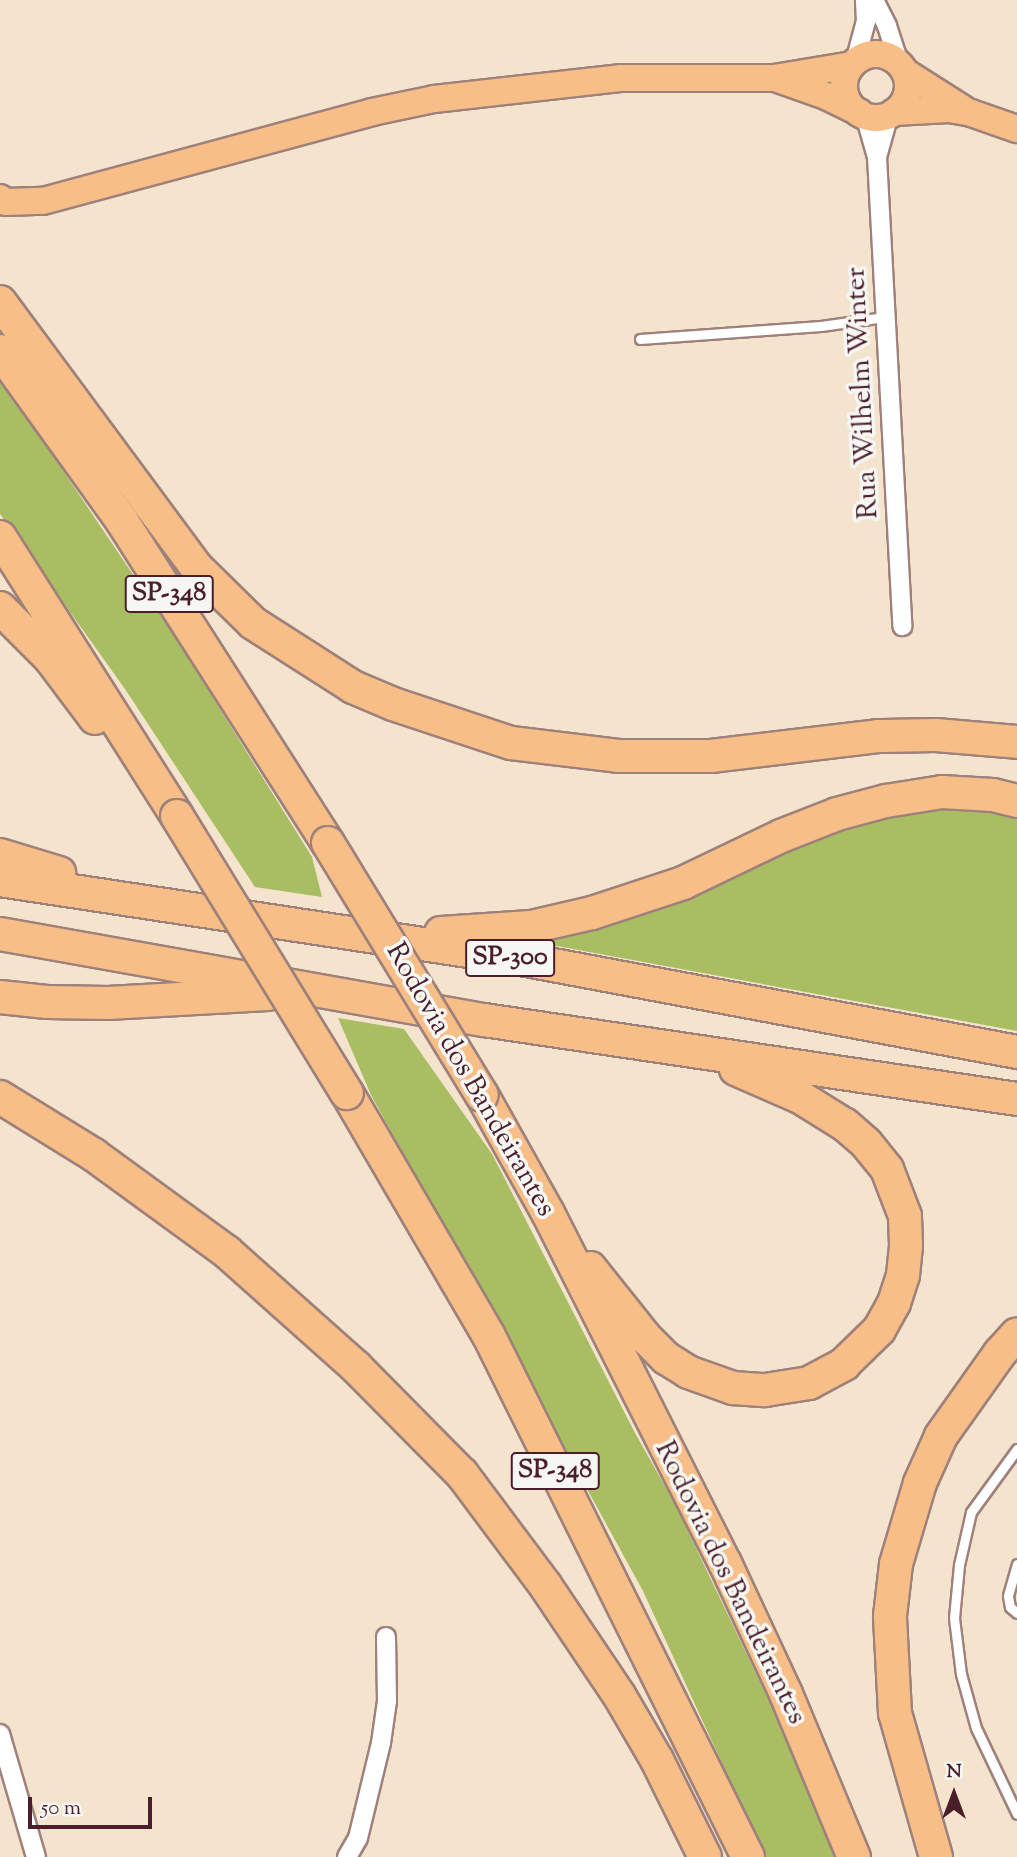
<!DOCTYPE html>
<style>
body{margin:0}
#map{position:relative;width:1017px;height:1857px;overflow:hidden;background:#f4e3cd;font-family:"Sorts Mill Goudy",serif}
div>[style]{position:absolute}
.green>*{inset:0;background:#a9be62}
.roads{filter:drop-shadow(2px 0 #9f817c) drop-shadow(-2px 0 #9f817c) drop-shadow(0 2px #9f817c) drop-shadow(0 -2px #9f817c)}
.service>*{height:9px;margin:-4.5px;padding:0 4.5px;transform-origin:4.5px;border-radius:4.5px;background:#fff}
.minor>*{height:18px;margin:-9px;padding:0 9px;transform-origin:9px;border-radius:9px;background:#fff}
.primary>*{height:26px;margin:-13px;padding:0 13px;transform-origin:13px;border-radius:13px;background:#f7be87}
.primary>.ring{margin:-13px;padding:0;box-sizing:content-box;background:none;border:26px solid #f7be87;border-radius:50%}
.motorway>*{height:32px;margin:-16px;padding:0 16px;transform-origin:16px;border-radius:16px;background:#f7be87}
.bridges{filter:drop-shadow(2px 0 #9f817c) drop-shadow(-2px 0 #9f817c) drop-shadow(0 2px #9f817c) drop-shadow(0 -2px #9f817c)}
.motorway-bridge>*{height:32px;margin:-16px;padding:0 16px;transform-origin:16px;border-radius:16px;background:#f7be87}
span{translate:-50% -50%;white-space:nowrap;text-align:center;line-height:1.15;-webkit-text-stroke:7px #f6f6f2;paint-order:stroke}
.shield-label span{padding:2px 5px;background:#f6f6f2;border:2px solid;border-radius:5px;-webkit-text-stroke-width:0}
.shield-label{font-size:26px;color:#4a1f2b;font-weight:700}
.street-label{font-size:28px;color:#4a1f2b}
.north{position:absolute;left:919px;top:1759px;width:70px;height:70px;-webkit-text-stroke:5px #f6f6f2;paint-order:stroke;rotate:0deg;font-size:19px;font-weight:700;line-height:28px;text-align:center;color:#4a1f2b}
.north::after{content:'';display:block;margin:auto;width:24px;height:32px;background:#4a1f2b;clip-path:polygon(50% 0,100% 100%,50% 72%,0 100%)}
.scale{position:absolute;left:28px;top:1797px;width:124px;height:32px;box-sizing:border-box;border:4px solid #4a1f2b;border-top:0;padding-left:9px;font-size:21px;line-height:24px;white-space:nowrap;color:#4a1f2b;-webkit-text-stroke:5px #f6f6f2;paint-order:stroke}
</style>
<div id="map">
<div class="green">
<div style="clip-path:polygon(0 377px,177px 640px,312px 857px,322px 897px,255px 887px,125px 689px,0 514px)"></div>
<div style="clip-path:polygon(886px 803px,1017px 806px,1017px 1031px,492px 934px)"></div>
<div style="clip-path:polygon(338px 1018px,404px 1029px,492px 1154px,635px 1433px,674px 1502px,769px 1701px,838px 1857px,765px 1857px,643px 1591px,371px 1095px)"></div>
</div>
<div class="roads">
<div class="service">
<div style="left:640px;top:339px;width:181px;rotate:-4.1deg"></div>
<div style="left:821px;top:326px;width:64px;rotate:-8.1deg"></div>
<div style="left:1017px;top:1449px;width:78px;rotate:126.1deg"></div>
<div style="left:971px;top:1512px;width:54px;rotate:102.8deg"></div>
<div style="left:959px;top:1565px;width:53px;rotate:95.4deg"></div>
<div style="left:954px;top:1618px;width:56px;rotate:82.9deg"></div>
<div style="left:961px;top:1674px;width:56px;rotate:74.5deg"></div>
<div style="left:976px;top:1728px;width:95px;rotate:64.5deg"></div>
<div style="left:1017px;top:1564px;width:33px;rotate:106deg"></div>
<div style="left:1008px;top:1596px;width:11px;rotate:80deg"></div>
<div style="left:1010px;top:1607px;width:9px;rotate:41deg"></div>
</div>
<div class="minor">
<div style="left:874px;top:0;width:29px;rotate:63deg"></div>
<div style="left:887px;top:26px;width:39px;rotate:72deg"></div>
<div style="left:855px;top:62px;width:42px;rotate:-75deg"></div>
<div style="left:866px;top:21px;width:21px;rotate:-93deg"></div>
<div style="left:865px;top:115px;width:44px;rotate:74.1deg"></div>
<div style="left:877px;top:157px;width:470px;rotate:86.9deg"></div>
<div style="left:877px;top:157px;width:45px;rotate:-74.4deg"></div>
<div style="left:0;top:1734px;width:128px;rotate:73.7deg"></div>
<div style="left:347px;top:1857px;width:22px;rotate:-60deg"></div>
<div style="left:358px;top:1838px;width:98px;rotate:-76.4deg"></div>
<div style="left:381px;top:1743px;width:42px;rotate:-81.9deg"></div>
<div style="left:387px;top:1701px;width:64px;rotate:-90.9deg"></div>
</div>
<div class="primary">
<div class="ring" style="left:844px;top:54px;width:38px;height:38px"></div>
<div style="left:905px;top:72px;width:69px;rotate:32.5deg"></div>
<div style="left:775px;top:78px;width:54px;rotate:19.4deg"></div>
<div style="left:826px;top:96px;width:37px;rotate:26deg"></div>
<div style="left:894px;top:112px;width:55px;rotate:-3.1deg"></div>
<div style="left:949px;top:109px;width:22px;rotate:10deg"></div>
<div style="left:971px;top:113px;width:49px;rotate:19.2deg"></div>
<div style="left:0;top:198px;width:7px;rotate:34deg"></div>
<div style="left:6px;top:202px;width:37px;rotate:-2deg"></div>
<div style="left:43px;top:201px;width:341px;rotate:-15.1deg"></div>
<div style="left:372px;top:112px;width:63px;rotate:-11.8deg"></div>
<div style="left:434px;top:99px;width:189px;rotate:-6.4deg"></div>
<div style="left:622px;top:78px;width:152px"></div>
<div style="left:774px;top:78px;width:79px;rotate:-9.5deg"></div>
</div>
<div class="motorway">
<div style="left:0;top:302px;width:331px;rotate:53.5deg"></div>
<div style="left:197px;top:568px;width:78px;rotate:44.5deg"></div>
<div style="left:253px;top:623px;width:119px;rotate:32.6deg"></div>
<div style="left:353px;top:687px;width:43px;rotate:23deg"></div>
<div style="left:393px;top:704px;width:124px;rotate:18.3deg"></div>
<div style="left:511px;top:743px;width:108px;rotate:6.9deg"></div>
<div style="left:618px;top:756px;width:93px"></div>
<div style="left:711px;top:756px;width:168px;rotate:-6.8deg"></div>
<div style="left:878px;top:736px;width:58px;rotate:-1deg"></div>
<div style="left:936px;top:735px;width:81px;rotate:4.9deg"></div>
<div style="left:0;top:351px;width:209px;rotate:54.3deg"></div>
<div style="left:122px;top:521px;width:382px;rotate:57.4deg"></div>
<div style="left:0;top:537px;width:330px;rotate:57.6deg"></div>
<div style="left:0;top:608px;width:71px;rotate:45deg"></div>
<div style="left:50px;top:658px;width:75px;rotate:53.1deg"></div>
<div style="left:0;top:855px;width:62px;rotate:17deg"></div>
<div style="left:0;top:880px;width:527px;rotate:8.62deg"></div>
<div style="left:521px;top:959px;width:505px;rotate:10.62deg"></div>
<div style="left:441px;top:933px;width:90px;rotate:-3.8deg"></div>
<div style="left:531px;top:927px;width:63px;rotate:-12.9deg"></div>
<div style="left:592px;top:913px;width:96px;rotate:-18.2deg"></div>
<div style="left:683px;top:883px;width:109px;rotate:-25.6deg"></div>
<div style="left:781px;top:836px;width:60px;rotate:-21.4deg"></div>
<div style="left:837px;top:814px;width:51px;rotate:-14.9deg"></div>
<div style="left:886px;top:801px;width:57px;rotate:-9.1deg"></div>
<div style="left:942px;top:792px;width:51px;rotate:3.4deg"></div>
<div style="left:993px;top:795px;width:25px;rotate:14deg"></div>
<div style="left:0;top:934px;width:492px;rotate:10.1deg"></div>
<div style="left:484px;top:1020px;width:539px;rotate:8.43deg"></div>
<div style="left:0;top:997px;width:47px;rotate:6.1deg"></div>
<div style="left:47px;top:1002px;width:61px;rotate:0.9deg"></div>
<div style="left:108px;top:1003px;width:160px;rotate:-3.2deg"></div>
<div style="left:347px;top:1093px;width:281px;rotate:59.7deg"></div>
<div style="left:489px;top:1336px;width:582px;rotate:63.57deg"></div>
<div style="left:482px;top:1095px;width:135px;rotate:60.8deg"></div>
<div style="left:548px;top:1213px;width:392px;rotate:63.2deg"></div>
<div style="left:725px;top:1563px;width:145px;rotate:65deg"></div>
<div style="left:786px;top:1694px;width:177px;rotate:67.4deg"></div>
<div style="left:0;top:1097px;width:110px;rotate:31.7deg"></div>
<div style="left:94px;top:1155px;width:165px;rotate:36.1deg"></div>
<div style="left:227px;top:1252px;width:173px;rotate:41.7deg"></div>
<div style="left:356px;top:1367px;width:151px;rotate:45.3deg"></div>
<div style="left:462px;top:1474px;width:139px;rotate:53.2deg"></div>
<div style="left:545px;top:1585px;width:133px;rotate:56.1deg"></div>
<div style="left:619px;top:1695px;width:75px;rotate:59.7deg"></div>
<div style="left:657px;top:1760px;width:108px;rotate:63.7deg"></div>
<div style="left:590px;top:1268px;width:88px;rotate:51.4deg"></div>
<div style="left:645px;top:1337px;width:30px;rotate:45deg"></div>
<div style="left:666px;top:1358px;width:26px;rotate:32deg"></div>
<div style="left:688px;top:1372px;width:48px;rotate:19.6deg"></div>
<div style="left:733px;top:1388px;width:32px;rotate:4deg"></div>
<div style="left:765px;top:1390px;width:45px;rotate:-9deg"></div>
<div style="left:809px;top:1383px;width:40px;rotate:-28deg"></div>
<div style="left:844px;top:1364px;width:49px;rotate:-44.2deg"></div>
<div style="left:879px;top:1330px;width:31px;rotate:-61deg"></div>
<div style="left:894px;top:1303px;width:29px;rotate:-72deg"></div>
<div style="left:903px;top:1275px;width:29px;rotate:-84deg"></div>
<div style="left:906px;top:1246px;width:30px;rotate:-92deg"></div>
<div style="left:905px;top:1216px;width:50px;rotate:-111deg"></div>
<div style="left:887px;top:1169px;width:33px;rotate:-129deg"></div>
<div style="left:866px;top:1143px;width:28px;rotate:-139deg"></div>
<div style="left:845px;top:1125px;width:53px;rotate:-148.1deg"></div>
<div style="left:800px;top:1097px;width:70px;rotate:-156.4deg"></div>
<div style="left:936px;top:1857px;width:150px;rotate:-105.9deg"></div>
<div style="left:895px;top:1713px;width:97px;rotate:-93deg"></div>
<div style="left:890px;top:1616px;width:52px;rotate:-83.4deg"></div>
<div style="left:896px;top:1564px;width:84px;rotate:-73.5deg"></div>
<div style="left:920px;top:1483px;width:51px;rotate:-65.9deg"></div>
<div style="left:941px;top:1436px;width:102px;rotate:-54.6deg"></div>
<div style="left:1000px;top:1353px;width:25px;rotate:-48deg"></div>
</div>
</div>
<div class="bridges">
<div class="motorway-bridge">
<div style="left:177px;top:816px;width:325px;rotate:58.5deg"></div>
<div style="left:328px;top:843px;width:295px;rotate:58.6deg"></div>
</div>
</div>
<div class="shield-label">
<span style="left:169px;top:594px">SP-348</span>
<span style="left:510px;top:958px">SP-300</span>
<span style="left:555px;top:1471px">SP-348</span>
</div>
<div class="street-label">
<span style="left:863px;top:393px;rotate:-93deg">Rua Wilhelm Winter</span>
<span style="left:470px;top:1080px;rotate:60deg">Rodovia dos Bandeirantes</span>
<span style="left:730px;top:1583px;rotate:64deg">Rodovia dos Bandeirantes</span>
</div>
<div class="north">N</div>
<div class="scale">50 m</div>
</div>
